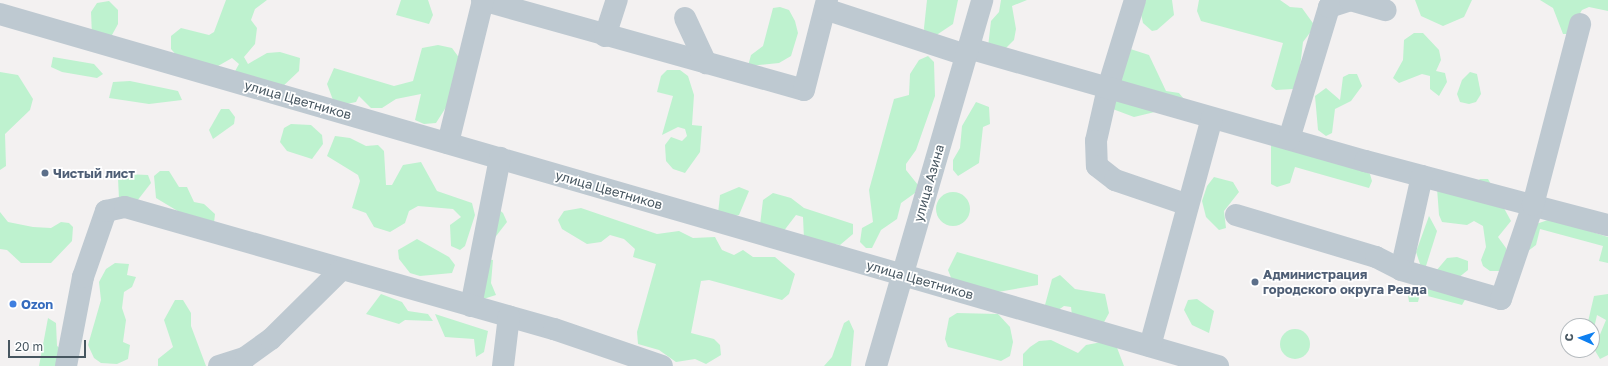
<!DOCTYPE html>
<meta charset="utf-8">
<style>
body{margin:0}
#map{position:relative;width:1608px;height:366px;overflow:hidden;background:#f3f1f1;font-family:"Golos Text",sans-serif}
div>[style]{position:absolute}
.green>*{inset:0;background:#bef2cf}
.round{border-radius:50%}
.minor>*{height:22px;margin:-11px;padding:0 11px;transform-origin:11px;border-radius:11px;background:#bec9d1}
.dots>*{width:11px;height:11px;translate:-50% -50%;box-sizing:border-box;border:2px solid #fff;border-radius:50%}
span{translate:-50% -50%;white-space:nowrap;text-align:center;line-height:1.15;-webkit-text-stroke:3.5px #fff;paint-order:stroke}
.street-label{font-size:13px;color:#475660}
.service-label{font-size:13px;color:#4e5e75;font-weight:700}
.left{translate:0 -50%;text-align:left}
.shop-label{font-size:13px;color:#366cbe;font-weight:700}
.north{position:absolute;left:1560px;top:318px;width:40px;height:40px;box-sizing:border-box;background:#fff;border:1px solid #b5bbbf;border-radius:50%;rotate:273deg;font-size:11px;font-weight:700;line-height:16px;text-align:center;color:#475660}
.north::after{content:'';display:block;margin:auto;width:14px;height:18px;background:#0e7ff0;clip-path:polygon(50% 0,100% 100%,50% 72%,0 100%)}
.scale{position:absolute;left:8px;top:340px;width:78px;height:18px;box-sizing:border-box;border:2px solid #475660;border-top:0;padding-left:5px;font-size:12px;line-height:14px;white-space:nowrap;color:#475660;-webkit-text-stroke:3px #fff;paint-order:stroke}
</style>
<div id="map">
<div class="green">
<div style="clip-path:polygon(226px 0,267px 0,255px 9px,251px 20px,257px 28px,255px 44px,244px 57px,248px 64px,267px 53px,280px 52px,300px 58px,299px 71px,280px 89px,234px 73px,239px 64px,232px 58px,218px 66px,179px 58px,171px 49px,171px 36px,181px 28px,209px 35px,214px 32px)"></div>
<div style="clip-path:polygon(401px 0,428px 0,433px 15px,429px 24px,396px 15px)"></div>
<div style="clip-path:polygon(927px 0,958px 0,953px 24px,932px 38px,925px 36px,924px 28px)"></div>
<div style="clip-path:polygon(1001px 0,1027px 0,1012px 6px,1016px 29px,1014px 40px,1006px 48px,988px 47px,991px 21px,999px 12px)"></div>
<div style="clip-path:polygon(1146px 0,1172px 0,1174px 15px,1157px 30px,1152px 31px,1143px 23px,1141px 14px)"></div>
<div style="clip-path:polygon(1199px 0,1280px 0,1290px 7px,1302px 8px,1315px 26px,1303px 42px,1299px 76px,1293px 89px,1276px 90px,1271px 86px,1283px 43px,1201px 21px,1197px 11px)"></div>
<div style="clip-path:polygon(1415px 0,1472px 0,1464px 17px,1443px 26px,1421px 16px)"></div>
<div style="clip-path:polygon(1540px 0,1608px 0,1608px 11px,1589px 7px,1582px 10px,1568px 34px,1563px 34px,1553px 8px)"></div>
<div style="clip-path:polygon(109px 1px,118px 10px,118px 24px,112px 35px,102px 40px,92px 36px,91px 12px,97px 3px)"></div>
<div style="clip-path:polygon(780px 7px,789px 10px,795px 21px,798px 33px,791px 56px,779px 63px,748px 66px,751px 55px,763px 46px,773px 8px)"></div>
<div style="clip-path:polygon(1414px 33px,1423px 33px,1439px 50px,1441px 60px,1436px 71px,1445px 73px,1447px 82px,1439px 96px,1430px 89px,1430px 76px,1422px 74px,1399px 83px,1393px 78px,1403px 60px,1404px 40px)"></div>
<div style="clip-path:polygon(438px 45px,452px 48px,460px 59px,450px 101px,436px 123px,424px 124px,415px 120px,421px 94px,396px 99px,382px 108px,371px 108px,359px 96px,356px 102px,342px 105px,333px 100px,327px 84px,334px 68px,394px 86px,413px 81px,422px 48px)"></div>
<div style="clip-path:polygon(1121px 46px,1149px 55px,1166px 91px,1179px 93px,1188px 104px,1134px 117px,1110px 108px)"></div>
<div style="clip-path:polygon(928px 56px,934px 62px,935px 96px,916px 150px,906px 164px,906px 170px,918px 185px,915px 193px,901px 203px,897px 219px,881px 230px,872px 248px,866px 248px,860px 242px,862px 228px,873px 222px,869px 190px,894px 99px,909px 95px,910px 74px,919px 60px)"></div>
<div style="clip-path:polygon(53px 57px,94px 64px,103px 74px,97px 78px,62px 72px,51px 67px)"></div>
<div style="clip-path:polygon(667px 70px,680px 70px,688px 76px,694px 95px,692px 125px,702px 126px,700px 152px,685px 173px,673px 169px,666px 161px,665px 145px,671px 137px,682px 141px,687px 136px,685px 129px,678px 127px,662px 135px,673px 96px,657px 92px,661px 76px)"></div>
<div style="clip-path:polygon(0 72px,18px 75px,33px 99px,30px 110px,5px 134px,6px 166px,0 170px)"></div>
<div style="clip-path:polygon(1470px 72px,1477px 74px,1481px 94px,1476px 102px,1469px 104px,1460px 102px,1457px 94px,1462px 80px)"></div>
<div style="clip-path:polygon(1349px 74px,1357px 74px,1362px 86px,1351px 101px,1335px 109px,1332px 133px,1326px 136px,1318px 130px,1315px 96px,1326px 88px,1340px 100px,1343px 77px)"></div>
<div style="clip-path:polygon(130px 81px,178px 91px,182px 100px,149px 104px,109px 98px,113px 82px)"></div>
<div style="clip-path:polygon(976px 102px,989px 107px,990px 124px,983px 127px,979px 163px,958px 176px,953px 170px,953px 160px,960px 148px,962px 126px)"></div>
<div style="clip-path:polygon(221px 109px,229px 109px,235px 117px,234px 124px,213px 139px,209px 130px)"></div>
<div style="clip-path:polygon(291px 124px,311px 125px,322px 135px,323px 144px,312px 159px,287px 151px,280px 142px,284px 128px)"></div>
<div style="clip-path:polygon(335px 136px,350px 138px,366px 146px,378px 145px,384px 151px,386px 185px,392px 185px,403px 165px,421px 162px,437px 191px,472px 203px,475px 215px,465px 246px,460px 250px,451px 246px,450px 225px,461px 217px,453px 209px,418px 206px,409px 211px,405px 223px,390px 232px,374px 227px,366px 213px,352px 208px,360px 181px,358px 175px,327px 156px)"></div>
<div style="clip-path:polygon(1271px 145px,1347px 162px,1370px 174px,1372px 181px,1369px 188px,1295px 167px,1290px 183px,1277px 187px,1271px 184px)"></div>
<div style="clip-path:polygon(160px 171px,169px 171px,179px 187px,187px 187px,194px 202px,204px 204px,215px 214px,214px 223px,181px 213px,156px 198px,154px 176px)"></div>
<div style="clip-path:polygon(126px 174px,148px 175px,151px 183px,137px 201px,119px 199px,118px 178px)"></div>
<div style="clip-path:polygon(1214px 177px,1233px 182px,1239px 192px,1224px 211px,1226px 228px,1219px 230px,1206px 217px,1202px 201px,1207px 186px)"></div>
<div style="clip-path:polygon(1480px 179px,1488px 179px,1511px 221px,1498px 237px,1506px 248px,1507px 258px,1500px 271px,1490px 271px,1483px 266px,1481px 260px,1486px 247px,1483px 226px,1474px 221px,1467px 225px,1442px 222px,1439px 215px,1437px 188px,1468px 188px)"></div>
<div style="clip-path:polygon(739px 187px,749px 191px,739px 215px,728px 218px,718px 214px,720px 195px)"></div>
<div class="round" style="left:936px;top:192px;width:34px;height:34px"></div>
<div style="clip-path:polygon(773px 193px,791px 198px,804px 208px,853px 224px,853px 234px,840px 245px,804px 239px,803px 217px,796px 215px,783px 232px,760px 225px,763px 200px)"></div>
<div style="clip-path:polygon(497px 208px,503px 213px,507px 222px,493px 240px)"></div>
<div style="clip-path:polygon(581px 208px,657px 234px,679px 231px,693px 238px,715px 237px,722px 250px,734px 255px,743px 250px,753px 257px,775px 257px,795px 274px,789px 294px,782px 300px,709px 280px,701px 281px,691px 333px,714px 339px,720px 345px,721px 355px,706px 364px,695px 359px,676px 362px,659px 350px,638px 344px,637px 332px,656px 264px,633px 257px,635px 249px,624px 239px,610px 235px,601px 242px,587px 244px,562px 229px,558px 220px,564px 211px)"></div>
<div style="clip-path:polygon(0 212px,8px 222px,33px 227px,51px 228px,61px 222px,69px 223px,73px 227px,72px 241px,51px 263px,21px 263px,7px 250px,0 249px)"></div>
<div style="clip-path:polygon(1429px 216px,1437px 231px,1426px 266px,1421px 267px,1416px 252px)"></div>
<div style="clip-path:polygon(1551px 219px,1608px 237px,1608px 263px,1599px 261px,1603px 246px,1540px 229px,1536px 245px,1524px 254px,1536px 224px)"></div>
<div style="clip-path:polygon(417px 239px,449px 257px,455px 265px,452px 273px,420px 276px,410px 273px,399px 259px,398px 250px)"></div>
<div style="clip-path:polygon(957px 252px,1038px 275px,1038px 285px,998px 292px,952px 280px,948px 270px)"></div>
<div style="clip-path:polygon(1457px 257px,1468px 261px,1468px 270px,1458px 278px,1467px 296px,1462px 305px,1420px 294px,1418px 302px,1409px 302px,1408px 295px,1425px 284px,1447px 258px)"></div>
<div style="clip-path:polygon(486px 259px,493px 260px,491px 283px,496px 295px,480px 300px)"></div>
<div style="clip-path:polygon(115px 263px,129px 264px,127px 275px,136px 277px,132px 287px,124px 292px,122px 308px,126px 320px,123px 342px,130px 345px,128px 359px,117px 364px,101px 363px,94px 358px,88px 345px,101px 300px,99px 282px,106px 269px)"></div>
<div style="clip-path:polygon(1060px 275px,1075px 289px,1105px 294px,1109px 313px,1103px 324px,1073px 324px,1071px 307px,1064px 306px,1054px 313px,1045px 305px,1052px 279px)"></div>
<div style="clip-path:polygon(381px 294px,402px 302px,408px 311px,428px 314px,433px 321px,405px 320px,399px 324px,366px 314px)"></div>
<div style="clip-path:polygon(1608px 294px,1608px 355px,1600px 359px,1594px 349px,1606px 320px,1597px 315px,1592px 337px,1592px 326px,1587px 326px,1594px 296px)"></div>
<div style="clip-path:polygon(1197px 299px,1214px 311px,1209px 333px,1192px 325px,1184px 310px,1188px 300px)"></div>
<div style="clip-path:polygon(175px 300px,183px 300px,191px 313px,191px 326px,206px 366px,158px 366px,158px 359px,173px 347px,164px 320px)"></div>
<div style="clip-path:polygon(957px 313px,998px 314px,1010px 327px,1013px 342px,1010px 356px,1001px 361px,948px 347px,945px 339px,949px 318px)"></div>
<div style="clip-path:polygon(435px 314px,488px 331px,484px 352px,476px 357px,474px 339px,445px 337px)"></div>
<div style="clip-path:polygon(48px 318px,56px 323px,57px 346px,64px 351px,66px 366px,39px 366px)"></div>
<div style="clip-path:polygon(849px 320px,854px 331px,851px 366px,824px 366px,832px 357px,844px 323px)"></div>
<div class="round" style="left:1280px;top:329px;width:30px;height:30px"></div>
<div style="clip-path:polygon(1051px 340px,1078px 353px,1086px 345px,1107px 341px,1116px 345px,1124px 366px,1151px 366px,1023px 366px,1023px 354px,1030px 347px,1039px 341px)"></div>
</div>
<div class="minor">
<div style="left:482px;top:0;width:334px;rotate:15.6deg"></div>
<div style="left:804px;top:90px;width:93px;rotate:-75.7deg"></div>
<div style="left:1135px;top:0;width:92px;rotate:107.1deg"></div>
<div style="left:1108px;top:88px;width:54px;rotate:102.8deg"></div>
<div style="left:1096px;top:141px;width:25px;rotate:88deg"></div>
<div style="left:1097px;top:166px;width:23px;rotate:38deg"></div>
<div style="left:1115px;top:180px;width:77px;rotate:18.9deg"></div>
<div style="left:825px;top:9px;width:148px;rotate:18.1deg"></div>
<div style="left:0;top:14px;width:1268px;rotate:16.12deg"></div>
<div style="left:685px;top:18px;width:50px;rotate:65deg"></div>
<div style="left:605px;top:36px;width:38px;rotate:-72deg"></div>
<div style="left:968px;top:48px;width:413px;rotate:15.9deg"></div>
<div style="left:1365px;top:161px;width:251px;rotate:14.8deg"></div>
<div style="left:1289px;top:139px;width:138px;rotate:-73.1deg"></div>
<div style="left:1329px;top:7px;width:22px;rotate:-18deg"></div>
<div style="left:1350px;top:0;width:37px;rotate:16deg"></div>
<div style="left:448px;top:143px;width:147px;rotate:-76.2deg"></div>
<div style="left:1422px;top:176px;width:96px;rotate:102.6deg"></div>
<div style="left:1401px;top:270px;width:104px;rotate:16.2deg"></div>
<div style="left:1501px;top:299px;width:99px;rotate:-71.2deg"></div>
<div style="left:1533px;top:205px;width:187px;rotate:-75.4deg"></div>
<div style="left:1236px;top:215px;width:146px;rotate:16.7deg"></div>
<div style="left:1376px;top:257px;width:28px;rotate:27deg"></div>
<div style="left:471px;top:306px;width:151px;rotate:-78.9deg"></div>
<div style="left:1150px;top:346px;width:236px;rotate:-74.8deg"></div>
<div style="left:66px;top:366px;width:91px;rotate:-79.2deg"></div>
<div style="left:83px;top:277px;width:70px;rotate:-70.8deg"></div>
<div style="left:106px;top:211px;width:19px;rotate:-12deg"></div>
<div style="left:125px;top:207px;width:446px;rotate:15.9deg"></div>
<div style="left:554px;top:329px;width:114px;rotate:18.9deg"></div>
<div style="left:219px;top:366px;width:28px;rotate:-18deg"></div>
<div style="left:246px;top:357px;width:31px;rotate:-36deg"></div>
<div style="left:271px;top:339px;width:98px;rotate:-44.6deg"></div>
<div style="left:503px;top:366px;width:50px;rotate:-83.2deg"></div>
<div style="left:876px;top:366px;width:381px;rotate:-73.8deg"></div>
</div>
<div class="dots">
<div style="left:45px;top:173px;background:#5c6f8a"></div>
<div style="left:1255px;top:282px;background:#5c6f8a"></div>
<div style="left:13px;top:304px;background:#3f7fe0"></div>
</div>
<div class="street-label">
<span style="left:298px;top:100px;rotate:16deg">улица Цветников</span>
<span style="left:929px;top:183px;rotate:-74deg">улица Азина</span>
<span style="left:609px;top:190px;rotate:16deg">улица Цветников</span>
<span style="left:920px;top:280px;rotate:16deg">улица Цветников</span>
</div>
<div class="service-label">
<span class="left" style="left:53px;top:173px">Чистый лист</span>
<span class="left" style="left:1263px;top:282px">Администрация<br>городского округа Ревда</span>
</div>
<div class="shop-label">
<span class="left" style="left:21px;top:304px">Ozon</span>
</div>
<div class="north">С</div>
<div class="scale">20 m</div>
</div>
